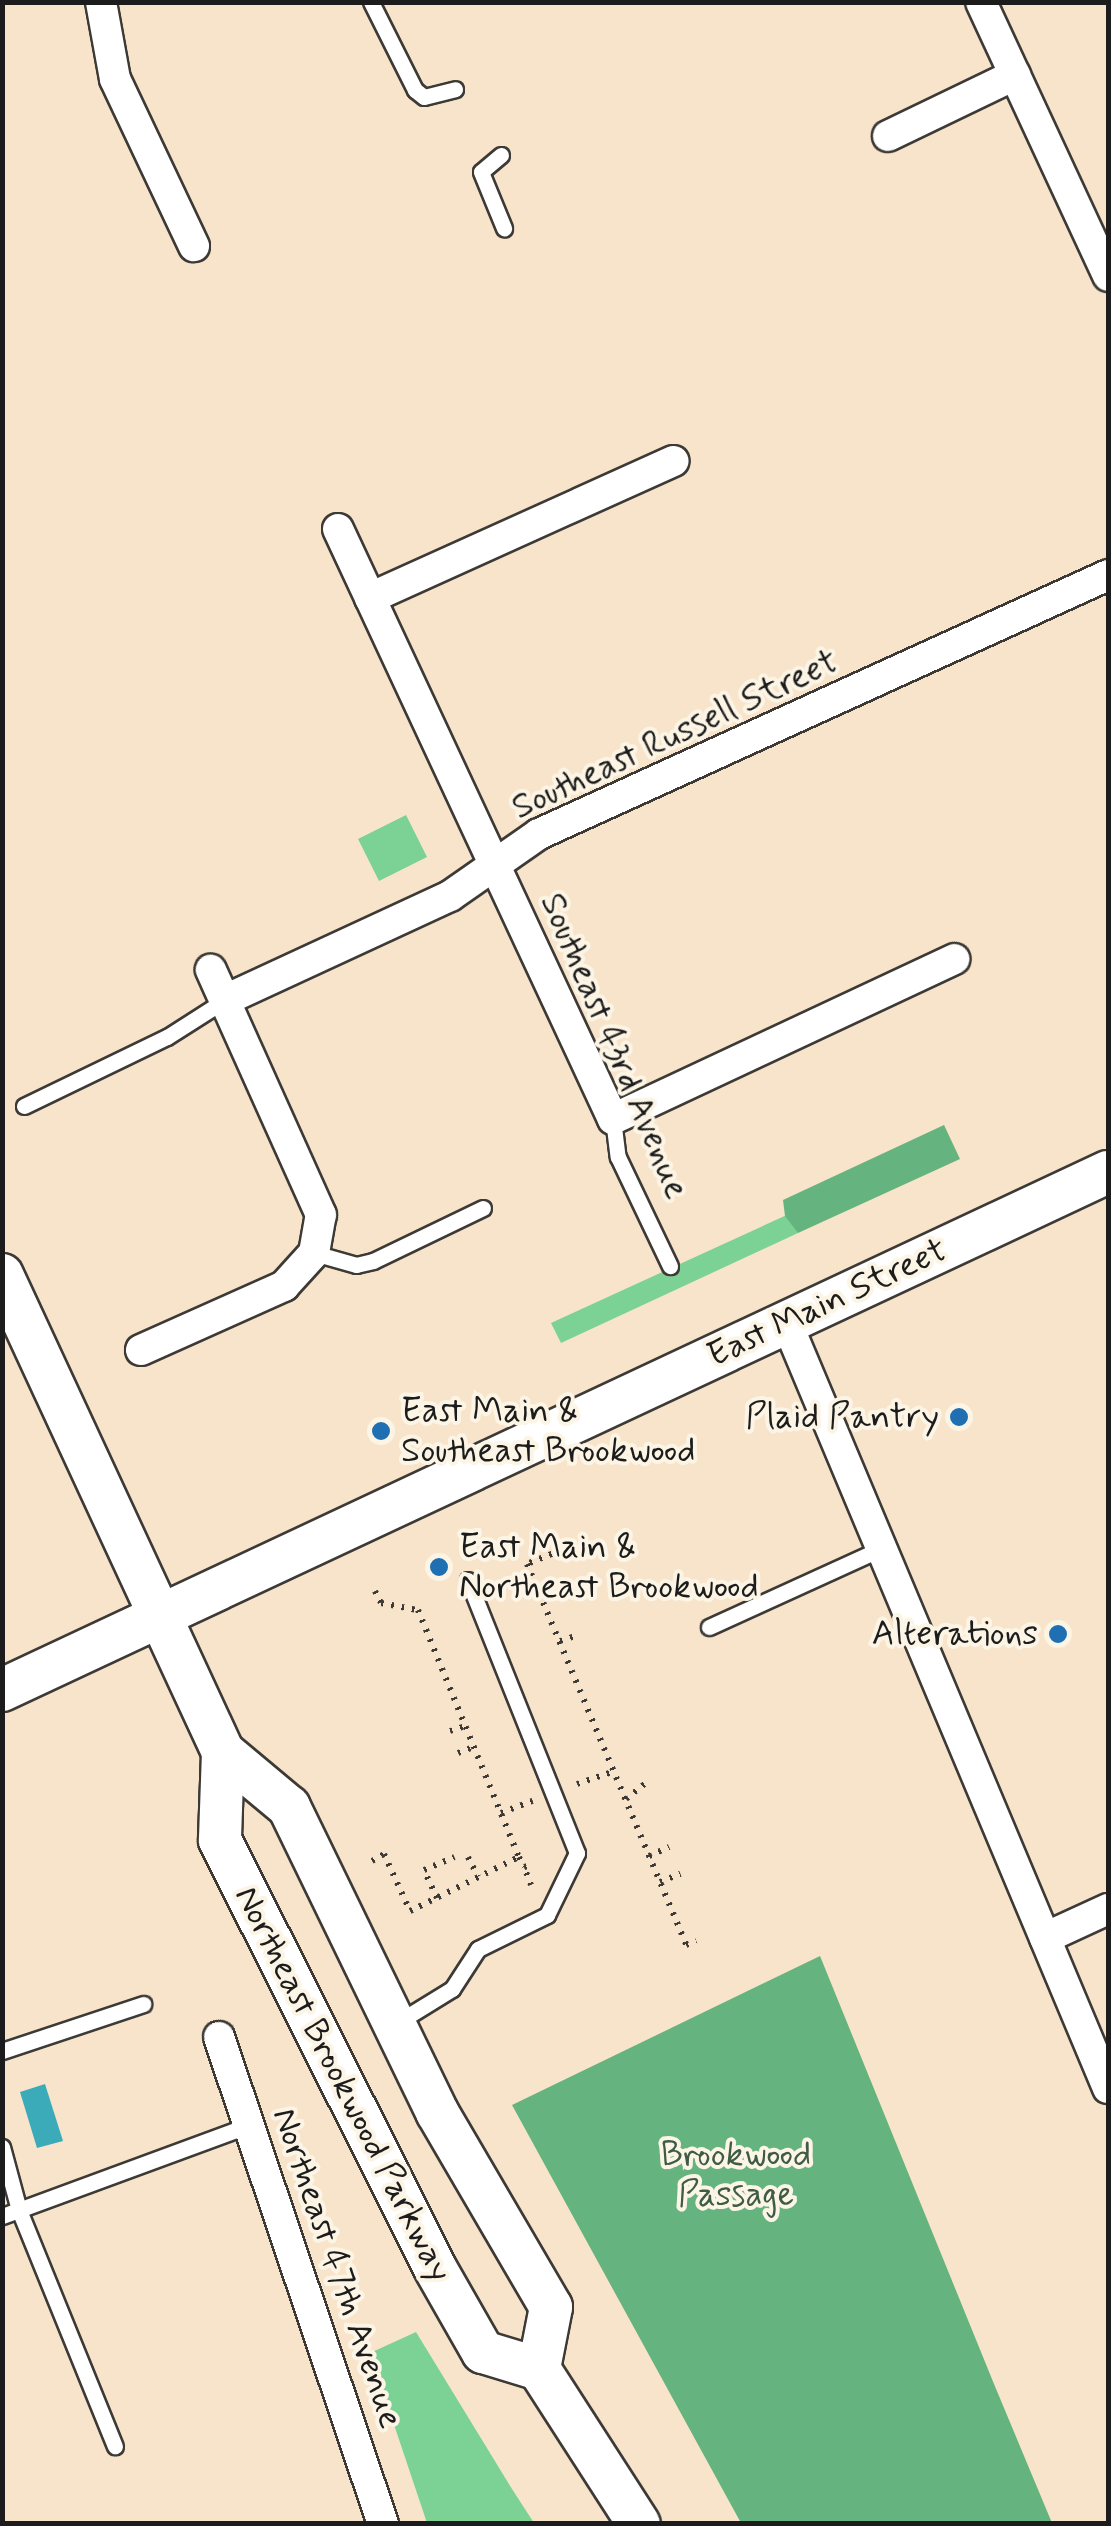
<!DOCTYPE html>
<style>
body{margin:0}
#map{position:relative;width:1111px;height:2526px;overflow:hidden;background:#f7e4cb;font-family:Mynerve,sans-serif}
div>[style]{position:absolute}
.green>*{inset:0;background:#7cd195}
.forest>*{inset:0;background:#65b37e}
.water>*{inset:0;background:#3baab9}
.path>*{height:6px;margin-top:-3px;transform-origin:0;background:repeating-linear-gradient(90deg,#3d3a36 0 2.5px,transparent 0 10.5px)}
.roads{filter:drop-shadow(2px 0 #3d3a36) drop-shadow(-2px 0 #3d3a36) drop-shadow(0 2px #3d3a36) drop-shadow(0 -2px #3d3a36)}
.lane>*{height:15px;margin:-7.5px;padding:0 7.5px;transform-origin:7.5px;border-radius:7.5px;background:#fff}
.street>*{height:30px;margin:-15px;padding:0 15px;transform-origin:15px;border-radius:15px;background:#fff}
.secondary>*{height:42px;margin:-21px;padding:0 21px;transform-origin:21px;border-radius:21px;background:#fff}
.dots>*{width:28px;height:28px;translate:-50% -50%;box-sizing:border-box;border:5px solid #fcf5e5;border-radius:50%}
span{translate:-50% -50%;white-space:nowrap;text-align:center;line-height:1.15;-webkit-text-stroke:8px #fcf5e5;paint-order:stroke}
.street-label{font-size:35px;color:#1c1c1c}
.poi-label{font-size:35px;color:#1c1c1c}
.left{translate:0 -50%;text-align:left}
.right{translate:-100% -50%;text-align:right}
.park-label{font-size:35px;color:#3e5b46}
.frame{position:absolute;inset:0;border:5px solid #1c1c1c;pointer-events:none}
</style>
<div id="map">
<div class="green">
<div style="clip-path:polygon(406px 815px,427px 857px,379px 881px,358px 839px)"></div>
<div style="clip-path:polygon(789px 1214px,798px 1233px,561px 1343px,551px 1323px)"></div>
<div style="clip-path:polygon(416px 2332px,512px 2489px,534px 2523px,427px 2523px,370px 2353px)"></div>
</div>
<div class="forest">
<div style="clip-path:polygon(944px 1125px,960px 1159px,798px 1233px,785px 1216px,783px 1200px)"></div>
<div style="clip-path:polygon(820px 1956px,994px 2384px,1052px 2523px,741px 2523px,512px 2105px)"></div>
</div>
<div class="water">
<div style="clip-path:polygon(45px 2084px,63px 2141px,37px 2148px,20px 2092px)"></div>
</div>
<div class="path">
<div style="left:571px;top:1546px;width:48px;rotate:157.8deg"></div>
<div style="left:527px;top:1564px;width:413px;rotate:67.3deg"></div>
<div style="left:686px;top:1945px;width:11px;rotate:-22deg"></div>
<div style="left:375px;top:1591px;width:13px;rotate:63deg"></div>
<div style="left:381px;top:1603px;width:38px;rotate:11deg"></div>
<div style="left:418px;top:1610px;width:267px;rotate:67.8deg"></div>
<div style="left:560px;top:1641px;width:19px;rotate:-18deg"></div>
<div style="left:450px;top:1731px;width:16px;rotate:-18deg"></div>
<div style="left:458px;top:1753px;width:17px;rotate:-21deg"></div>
<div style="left:577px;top:1784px;width:39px;rotate:-19deg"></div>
<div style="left:626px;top:1799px;width:27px;rotate:-39deg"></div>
<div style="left:501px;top:1813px;width:34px;rotate:-21deg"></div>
<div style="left:649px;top:1856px;width:22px;rotate:-24deg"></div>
<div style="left:468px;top:1857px;width:22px;rotate:63deg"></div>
<div style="left:372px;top:1861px;width:14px;rotate:-30deg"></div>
<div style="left:384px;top:1854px;width:63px;rotate:65.5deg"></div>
<div style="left:410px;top:1911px;width:122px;rotate:-26.4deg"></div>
<div style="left:519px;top:1857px;width:11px;rotate:63deg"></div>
<div style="left:660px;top:1882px;width:22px;rotate:-22deg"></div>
<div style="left:531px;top:1885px;width:19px;rotate:-111deg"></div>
<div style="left:524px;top:1867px;width:9px;rotate:-13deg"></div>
<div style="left:437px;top:1898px;width:31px;rotate:-115deg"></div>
<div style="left:424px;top:1870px;width:33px;rotate:-23deg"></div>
</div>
<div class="roads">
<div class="lane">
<div style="left:371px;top:2px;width:98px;rotate:63.4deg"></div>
<div style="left:415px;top:90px;width:11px;rotate:38deg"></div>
<div style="left:424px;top:97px;width:32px;rotate:-14deg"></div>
<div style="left:501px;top:155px;width:26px;rotate:140deg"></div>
<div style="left:481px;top:172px;width:61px;rotate:67.7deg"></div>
<div style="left:24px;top:1106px;width:159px;rotate:-25.8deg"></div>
<div style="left:167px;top:1037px;width:69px;rotate:-32.5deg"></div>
<div style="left:613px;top:1119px;width:38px;rotate:83deg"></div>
<div style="left:618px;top:1157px;width:121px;rotate:64.5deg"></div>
<div style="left:314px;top:1253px;width:44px;rotate:15.9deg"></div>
<div style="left:356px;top:1265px;width:17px;rotate:-13deg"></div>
<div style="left:373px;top:1261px;width:122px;rotate:-25.7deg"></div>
<div style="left:709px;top:1627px;width:190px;rotate:-24.5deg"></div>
<div style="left:395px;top:2024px;width:67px;rotate:-31.6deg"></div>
<div style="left:452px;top:1989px;width:48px;rotate:-57deg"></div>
<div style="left:478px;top:1949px;width:77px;rotate:-26.2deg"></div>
<div style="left:547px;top:1915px;width:69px;rotate:-64.2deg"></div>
<div style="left:577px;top:1853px;width:294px;rotate:-111.8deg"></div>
<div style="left:2px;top:2051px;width:149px;rotate:-18.4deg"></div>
<div style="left:2px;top:2147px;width:65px;rotate:74.9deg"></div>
<div style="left:19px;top:2210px;width:255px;rotate:67.9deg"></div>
<div style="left:2px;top:2216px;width:263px;rotate:-20.2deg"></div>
</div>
<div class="street">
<div style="left:101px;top:2px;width:78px;rotate:79.7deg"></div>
<div style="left:115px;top:79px;width:185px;rotate:64.7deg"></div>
<div style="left:981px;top:2px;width:302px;rotate:65.1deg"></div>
<div style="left:888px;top:136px;width:141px;rotate:-25.7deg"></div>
<div style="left:338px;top:529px;width:651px;rotate:65.01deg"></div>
<div style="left:613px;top:1119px;width:377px;rotate:-25.1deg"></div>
<div style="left:370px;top:598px;width:333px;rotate:-24.3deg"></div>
<div style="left:225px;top:1000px;width:248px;rotate:-24.8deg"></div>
<div style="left:450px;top:896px;width:108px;rotate:-34.9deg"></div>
<div style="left:539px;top:834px;width:625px;rotate:-24.47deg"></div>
<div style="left:786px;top:1321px;width:832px;rotate:67.23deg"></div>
<div style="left:141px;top:1350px;width:157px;rotate:-24.1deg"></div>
<div style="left:284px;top:1286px;width:45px;rotate:-47.7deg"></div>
<div style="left:314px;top:1253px;width:39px;rotate:-80deg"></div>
<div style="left:321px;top:1215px;width:269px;rotate:-114.2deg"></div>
<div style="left:1045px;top:1938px;width:69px;rotate:-24.7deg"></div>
<div style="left:219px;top:2037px;width:514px;rotate:71.39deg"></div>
</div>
<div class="secondary">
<div style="left:2px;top:1275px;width:526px;rotate:65.14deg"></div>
<div style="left:223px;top:1752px;width:86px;rotate:39.8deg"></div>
<div style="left:289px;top:1807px;width:339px;rotate:64.1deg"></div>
<div style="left:437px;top:2112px;width:226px;rotate:59.7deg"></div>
<div style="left:551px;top:2307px;width:63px;rotate:101deg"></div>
<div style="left:2px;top:1690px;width:1221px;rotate:-25.1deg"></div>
<div style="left:223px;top:1752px;width:88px;rotate:92deg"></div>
<div style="left:220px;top:1840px;width:479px;rotate:63.3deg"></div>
<div style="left:435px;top:2268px;width:97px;rotate:60.3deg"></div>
<div style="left:483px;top:2352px;width:59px;rotate:16.9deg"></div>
<div style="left:539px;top:2369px;width:184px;rotate:57.2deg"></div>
</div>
</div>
<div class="dots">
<div style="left:959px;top:1417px;background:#1f6fb2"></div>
<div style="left:381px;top:1431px;background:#1f6fb2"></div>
<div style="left:439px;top:1567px;background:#1f6fb2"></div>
<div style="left:1058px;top:1634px;background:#1f6fb2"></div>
</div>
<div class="street-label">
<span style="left:675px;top:735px;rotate:-25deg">Southeast Russell Street</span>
<span style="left:614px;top:1046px;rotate:67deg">Southeast 43rd Avenue</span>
<span style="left:827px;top:1303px;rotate:-25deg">East Main Street</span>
<span style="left:343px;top:2084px;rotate:63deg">Northeast Brookwood Parkway</span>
<span style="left:337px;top:2268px;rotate:71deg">Northeast 47th Avenue</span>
</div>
<div class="poi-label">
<span class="left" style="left:401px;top:1431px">East Main &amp;<br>Southeast Brookwood</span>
<span class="right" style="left:939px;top:1417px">Plaid Pantry</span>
<span class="left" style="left:459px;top:1567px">East Main &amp;<br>Northeast Brookwood</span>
<span class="right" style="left:1038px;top:1634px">Alterations</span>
</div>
<div class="park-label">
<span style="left:736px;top:2175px">Brookwood<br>Passage</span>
</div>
<div class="frame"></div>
</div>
